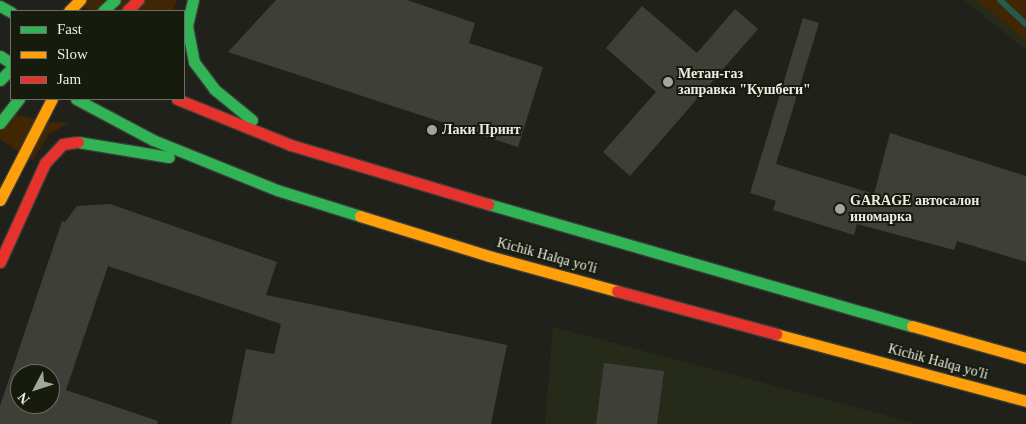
<!DOCTYPE html>
<meta charset="utf-8">
<style>
body{margin:0}
#map{position:relative;width:1026px;height:424px;overflow:hidden;background:#20211a;font-family:"Times New Roman",serif}
div>[style]{position:absolute}
.built>*{inset:0;background:#262b19}
.green>*{inset:0;background:#412604}
.stream>*{height:6px;margin:-3px;padding:0 3px;transform-origin:3px;border-radius:3px;background:#235c4e}
.building>*{inset:0;background:#3f3f39}
.roads{filter:drop-shadow(1px 0 #3b3d37) drop-shadow(-1px 0 #3b3d37) drop-shadow(0 1px #3b3d37) drop-shadow(0 -1px #3b3d37)}
.fast>*{height:11px;margin:-5.5px;padding:0 5.5px;transform-origin:5.5px;border-radius:5.5px;background:#30b455}
.slow>*{height:11px;margin:-5.5px;padding:0 5.5px;transform-origin:5.5px;border-radius:5.5px;background:#ff9f0a}
.jam>*{height:11px;margin:-5.5px;padding:0 5.5px;transform-origin:5.5px;border-radius:5.5px;background:#e5322d}
.dots>*{width:14px;height:14px;translate:-50% -50%;box-sizing:border-box;border:2px solid #171b0e;border-radius:50%}
span{translate:-50% -50%;white-space:nowrap;text-align:center;line-height:1.15;-webkit-text-stroke:4px #171b0e;paint-order:stroke}
.poi-label{font-size:14px;color:#eaede4;font-weight:700}
.left{translate:0 -50%;text-align:left}
.street-label{font-size:14px;color:#eaede4}
.legend{position:absolute;left:10px;top:10px;width:175px;height:90px;box-sizing:border-box;background:#171b0e;border:1px solid #6b6f64;margin:0;padding:6px 9px;list-style:none;font-size:15px;color:#eaede4}
.legend li{display:flex;align-items:center;gap:10px;height:25px}
.legend b{width:25px;border:1px solid #6b6f64}
.north{position:absolute;left:10px;top:364px;width:50px;height:50px;box-sizing:border-box;background:#171b0e;border:1px solid #6b6f64;border-radius:50%;rotate:230deg;font-size:14px;font-weight:700;line-height:20px;text-align:center;color:#eaede4}
.north::after{content:'';display:block;margin:auto;width:18px;height:22px;background:#a3a69d;clip-path:polygon(50% 0,100% 100%,50% 72%,0 100%)}
</style>
<div id="map">
<div class="built">
<div style="clip-path:polygon(964px 0,1026px 0,1026px 50px)"></div>
<div style="clip-path:polygon(553px 327px,918px 424px,545px 424px)"></div>
</div>
<div class="green">
<div style="clip-path:polygon(70px 0,177px 0,173px 11px,91px 11px)"></div>
<div style="clip-path:polygon(976px 0,1026px 0,1026px 40px)"></div>
<div style="clip-path:polygon(0 111px,49px 122px,69px 123px,48px 135px,33px 161px,0 139px)"></div>
</div>
<div class="stream">
<div style="left:1000px;top:0;width:35px;rotate:43deg"></div>
</div>
<div class="building">
<div style="clip-path:polygon(276px 0,407px 0,475px 23px,469px 43px,543px 67px,518px 147px,228px 52px)"></div>
<div style="clip-path:polygon(642px 6px,697px 53px,735px 9px,758px 29px,630px 176px,603px 152px,656px 92px,606px 48px)"></div>
<div style="clip-path:polygon(803px 18px,819px 23px,776px 164px,874px 194px,890px 133px,1026px 176px,1026px 262px,957px 241px,954px 250px,857px 224px,854px 235px,773px 210px,776px 201px,750px 193px)"></div>
<div style="clip-path:polygon(evenodd,110px 204px,277px 262px,266px 295px,507px 345px,491px 424px,231px 424px,246px 349px,274px 354px,281px 324px,108px 266px,66px 390px,158px 421px,157px 424px,0 424px,0 406px,62px 221px,65px 222px,77px 206px,110px 204px,20px 374px,50px 374px,50px 404px,20px 404px,20px 374px)"></div>
<div style="clip-path:polygon(604px 363px,664px 371px,657px 424px,596px 424px)"></div>
</div>
<div class="roads">
<div class="fast">
<div style="left:193px;top:0;width:27px;rotate:103deg"></div>
<div style="left:187px;top:26px;width:37px;rotate:79deg"></div>
<div style="left:194px;top:62px;width:34px;rotate:53deg"></div>
<div style="left:214px;top:89px;width:49px;rotate:39.2deg"></div>
<div style="left:0;top:6px;width:13px;rotate:29deg"></div>
<div style="left:103px;top:11px;width:16px;rotate:-43deg"></div>
<div style="left:0;top:56px;width:13px;rotate:32deg"></div>
<div style="left:0;top:80px;width:16px;rotate:-45deg"></div>
<div style="left:76px;top:99px;width:87px;rotate:28deg"></div>
<div style="left:153px;top:140px;width:134px;rotate:22deg"></div>
<div style="left:277px;top:190px;width:87px;rotate:17.4deg"></div>
<div style="left:0;top:123px;width:31px;rotate:-52deg"></div>
<div style="left:78px;top:142px;width:92px;rotate:9.4deg"></div>
<div style="left:488px;top:204px;width:441px;rotate:16.1deg"></div>
</div>
<div class="slow">
<div style="left:69px;top:11px;width:16px;rotate:-45deg"></div>
<div style="left:0;top:200px;width:114px;rotate:-62.8deg"></div>
<div style="left:360px;top:216px;width:135px;rotate:17.2deg"></div>
<div style="left:489px;top:256px;width:133px;rotate:15.3deg"></div>
<div style="left:912px;top:326px;width:118px;rotate:15.7deg"></div>
<div style="left:776px;top:334px;width:259px;rotate:15deg"></div>
</div>
<div class="jam">
<div style="left:127px;top:11px;width:16px;rotate:-45deg"></div>
<div style="left:177px;top:99px;width:123px;rotate:22deg"></div>
<div style="left:291px;top:145px;width:206px;rotate:16.7deg"></div>
<div style="left:0;top:262px;width:109px;rotate:-65.6deg"></div>
<div style="left:45px;top:163px;width:26px;rotate:-47deg"></div>
<div style="left:63px;top:144px;width:15px;rotate:-8deg"></div>
<div style="left:617px;top:291px;width:165px;rotate:15.1deg"></div>
</div>
</div>
<div class="dots">
<div style="left:668px;top:82px;background:#a3a69d"></div>
<div style="left:432px;top:130px;background:#a3a69d"></div>
<div style="left:840px;top:209px;background:#a3a69d"></div>
</div>
<div class="poi-label">
<span class="left" style="left:678px;top:82px">Метан-газ<br>заправка "Кушбеги"</span>
<span class="left" style="left:442px;top:130px">Лаки Принт</span>
<span class="left" style="left:850px;top:209px">GARAGE автосалон<br>иномарка</span>
</div>
<div class="street-label">
<span style="left:547px;top:256px;rotate:15deg">Kichik Halqa yo'li</span>
<span style="left:938px;top:362px;rotate:15deg">Kichik Halqa yo'li</span>
</div>
<ul class="legend">
<li><b style="height:6px;background:#30b455"></b>Fast</li>
<li><b style="height:6px;background:#ff9f0a"></b>Slow</li>
<li><b style="height:6px;background:#e5322d"></b>Jam</li>
</ul>
<div class="north">N</div>
</div>
